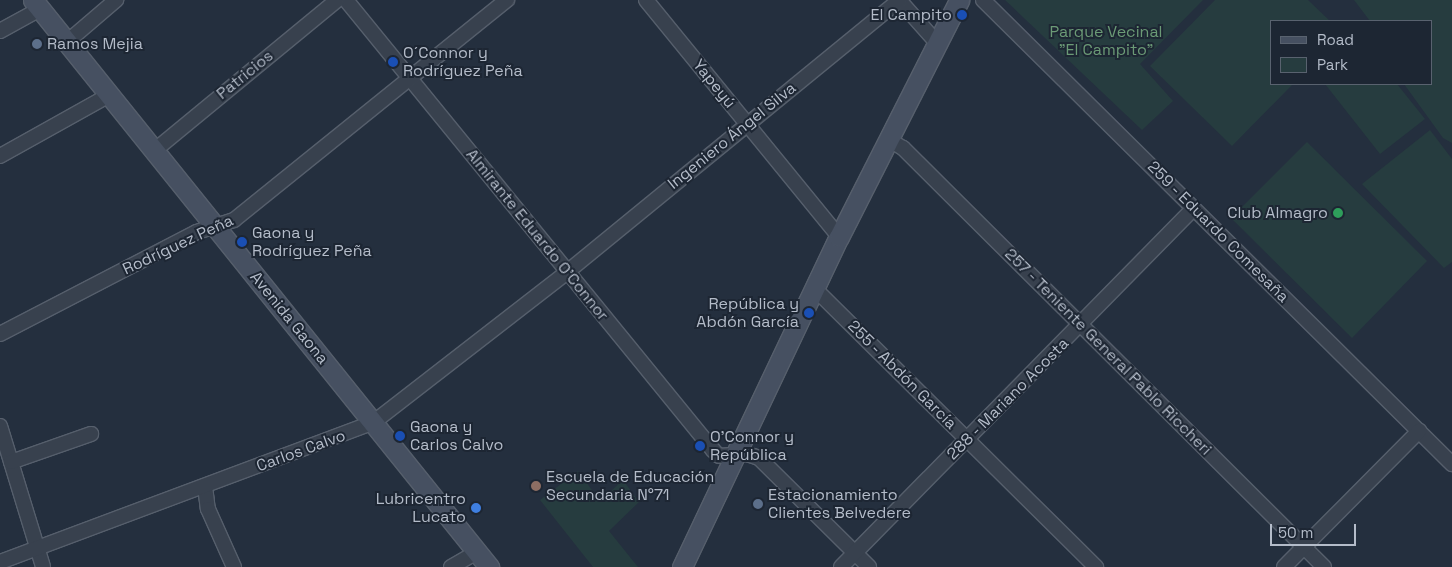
<!DOCTYPE html>
<meta charset="utf-8">
<style>
body{margin:0}
#map{position:relative;width:1452px;height:567px;overflow:hidden;background:#242f3e;font-family:"Space Grotesk",sans-serif}
div>[style]{position:absolute}
.green>*{inset:0;background:#263c3f}
.roads{filter:drop-shadow(1px 0 #565f6c) drop-shadow(-1px 0 #565f6c) drop-shadow(0 1px #565f6c) drop-shadow(0 -1px #565f6c)}
.street>*{height:14px;margin:-7px;padding:0 7px;transform-origin:7px;border-radius:7px;background:#38414e}
.secondary>*{height:19px;margin:-9.5px;padding:0 9.5px;transform-origin:9.5px;border-radius:9.5px;background:#465061}
.dots>*{width:14px;height:14px;translate:-50% -50%;box-sizing:border-box;border:2px solid #1d2633;border-radius:50%}
span{translate:-50% -50%;white-space:nowrap;text-align:center;line-height:1.15;-webkit-text-stroke:4px #1d2633;paint-order:stroke}
.poi-label{font-size:16px;color:#b4bcc9}
.right{translate:-100% -50%;text-align:right}
.left{translate:0 -50%;text-align:left}
.park-label{font-size:16px;color:#6b9a76}
.street-label{font-size:16px;color:#b4bcc9}
.legend{position:absolute;left:1270px;top:20px;width:162px;height:65px;box-sizing:border-box;background:#1d2633;border:1px solid #59626f;margin:0;padding:6px 9px;list-style:none;font-size:15px;color:#b4bcc9}
.legend li{display:flex;align-items:center;gap:10px;height:25px}
.legend b{width:25px;border:1px solid #59626f}
.scale{position:absolute;left:1270px;top:524px;width:86px;height:22px;box-sizing:border-box;border:2px solid #b4bcc9;border-top:0;padding-left:6px;font-size:15px;line-height:18px;white-space:nowrap;color:#b4bcc9;-webkit-text-stroke:4px #1d2633;paint-order:stroke}
</style>
<div id="map">
<div class="green">
<div style="clip-path:polygon(1005px 0,1203px 0,1140px 64px,1173px 101px,1142px 130px)"></div>
<div style="clip-path:polygon(1215px 0,1308px 0,1330px 21px,1271px 21px,1271px 84px,1293px 84px,1232px 146px,1150px 66px)"></div>
<div style="clip-path:polygon(1354px 0,1452px 0,1452px 143px,1443px 138px,1404px 84px,1431px 84px,1431px 21px,1370px 21px)"></div>
<div style="clip-path:polygon(1325px 84px,1397px 84px,1425px 119px,1380px 154px)"></div>
<div style="clip-path:polygon(1430px 130px,1452px 159px,1452px 262px,1444px 268px,1362px 184px)"></div>
<div style="clip-path:polygon(1307px 142px,1427px 261px,1352px 338px,1231px 218px)"></div>
<div style="clip-path:polygon(578px 471px,600px 501px,623px 480px,639px 502px,609px 531px,638px 567px,593px 567px,540px 500px)"></div>
</div>
<div class="roads">
<div class="street">
<div style="left:346px;top:0;width:581px;rotate:50.8deg"></div>
<div style="left:713px;top:450px;width:8px;rotate:45deg"></div>
<div style="left:719px;top:456px;width:28px;rotate:-4deg"></div>
<div style="left:747px;top:454px;width:13px;rotate:18deg"></div>
<div style="left:759px;top:458px;width:155px;rotate:44.7deg"></div>
<div style="left:646px;top:0;width:306px;rotate:50.8deg"></div>
<div style="left:899px;top:0;width:57px;rotate:48.5deg"></div>
<div style="left:983px;top:0;width:660px;rotate:44.69deg"></div>
<div style="left:0;top:31px;width:46px;rotate:-28.8deg"></div>
<div style="left:67px;top:42px;width:65px;rotate:-40.6deg"></div>
<div style="left:889px;top:140px;width:16px;rotate:30deg"></div>
<div style="left:903px;top:148px;width:594px;rotate:44.86deg"></div>
<div style="left:154px;top:151px;width:237px;rotate:-39.5deg"></div>
<div style="left:0;top:156px;width:125px;rotate:-29.2deg"></div>
<div style="left:814px;top:288px;width:397px;rotate:44.7deg"></div>
<div style="left:0;top:334px;width:222px;rotate:-27.4deg"></div>
<div style="left:197px;top:232px;width:39px;rotate:-18deg"></div>
<div style="left:234px;top:220px;width:351px;rotate:-38.9deg"></div>
<div style="left:0;top:426px;width:147px;rotate:73deg"></div>
<div style="left:11px;top:462px;width:85px;rotate:-19.3deg"></div>
<div style="left:205px;top:486px;width:23px;rotate:83deg"></div>
<div style="left:208px;top:509px;width:64px;rotate:65.9deg"></div>
<div style="left:0;top:562px;width:399px;rotate:-20.5deg"></div>
<div style="left:374px;top:422px;width:243px;rotate:-37.8deg"></div>
<div style="left:566px;top:273px;width:431px;rotate:-39.3deg"></div>
<div style="left:451px;top:567px;width:30px;rotate:-30deg"></div>
<div style="left:841px;top:567px;width:503px;rotate:-45.48deg"></div>
<div style="left:1284px;top:567px;width:192px;rotate:-45.2deg"></div>
</div>
<div class="secondary">
<div style="left:33px;top:0;width:728px;rotate:51.19deg"></div>
<div style="left:682px;top:567px;width:365px;rotate:-64.6deg"></div>
<div style="left:839px;top:237px;width:266px;rotate:-63.1deg"></div>
</div>
</div>
<div class="dots">
<div style="left:962px;top:15px;background:#1a4fb4"></div>
<div style="left:37px;top:44px;background:#5c6f8a"></div>
<div style="left:393px;top:62px;background:#1a4fb4"></div>
<div style="left:1338px;top:213px;background:#2e9e5b"></div>
<div style="left:242px;top:242px;background:#1a4fb4"></div>
<div style="left:809px;top:313px;background:#1a4fb4"></div>
<div style="left:400px;top:436px;background:#1a4fb4"></div>
<div style="left:700px;top:446px;background:#1a4fb4"></div>
<div style="left:536px;top:486px;background:#8d6e63"></div>
<div style="left:758px;top:504px;background:#5c6f8a"></div>
<div style="left:476px;top:508px;background:#3f7fe0"></div>
</div>
<div class="poi-label">
<span class="right" style="left:952px;top:15px">El Campito</span>
<span class="left" style="left:47px;top:44px">Ramos Mejia</span>
<span class="left" style="left:403px;top:62px">O´Connor y<br>Rodríguez Peña</span>
<span class="right" style="left:1328px;top:213px">Club Almagro</span>
<span class="left" style="left:252px;top:242px">Gaona y<br>Rodríguez Peña</span>
<span class="right" style="left:799px;top:313px">República y<br>Abdón García</span>
<span class="left" style="left:410px;top:436px">Gaona y<br>Carlos Calvo</span>
<span class="left" style="left:710px;top:446px">O'Connor y<br>República</span>
<span class="left" style="left:546px;top:486px">Escuela de Educación<br>Secundaria N°71</span>
<span class="left" style="left:768px;top:504px">Estacionamiento<br>Clientes Belvedere</span>
<span class="right" style="left:466px;top:508px">Lubricentro<br>Lucato</span>
</div>
<div class="park-label">
<span style="left:1106px;top:41px">Parque Vecinal<br>"El Campito"</span>
</div>
<div class="street-label">
<span style="left:245px;top:75px;rotate:-39deg">Patricios</span>
<span style="left:714px;top:84px;rotate:51deg">Yapeyú</span>
<span style="left:732px;top:136px;rotate:-39deg">Ingeniero Ángel Silva</span>
<span style="left:1218px;top:232px;rotate:45deg">259 - Eduardo Comesaña</span>
<span style="left:537px;top:235px;rotate:51deg">Almirante Eduardo O'Connor</span>
<span style="left:178px;top:245px;rotate:-25deg">Rodríguez Peña</span>
<span style="left:289px;top:318px;rotate:51deg">Avenida Gaona</span>
<span style="left:1108px;top:352px;rotate:45deg">257 - Teniente General Pablo Riccheri</span>
<span style="left:902px;top:375px;rotate:45deg">255 - Abdón García</span>
<span style="left:1008px;top:399px;rotate:-45deg">288 - Mariano Acosta</span>
<span style="left:301px;top:451px;rotate:-20deg">Carlos Calvo</span>
</div>
<ul class="legend">
<li><b style="height:6px;background:#465061"></b>Road</li>
<li><b style="height:14px;background:#263c3f"></b>Park</li>
</ul>
<div class="scale">50 m</div>
</div>
